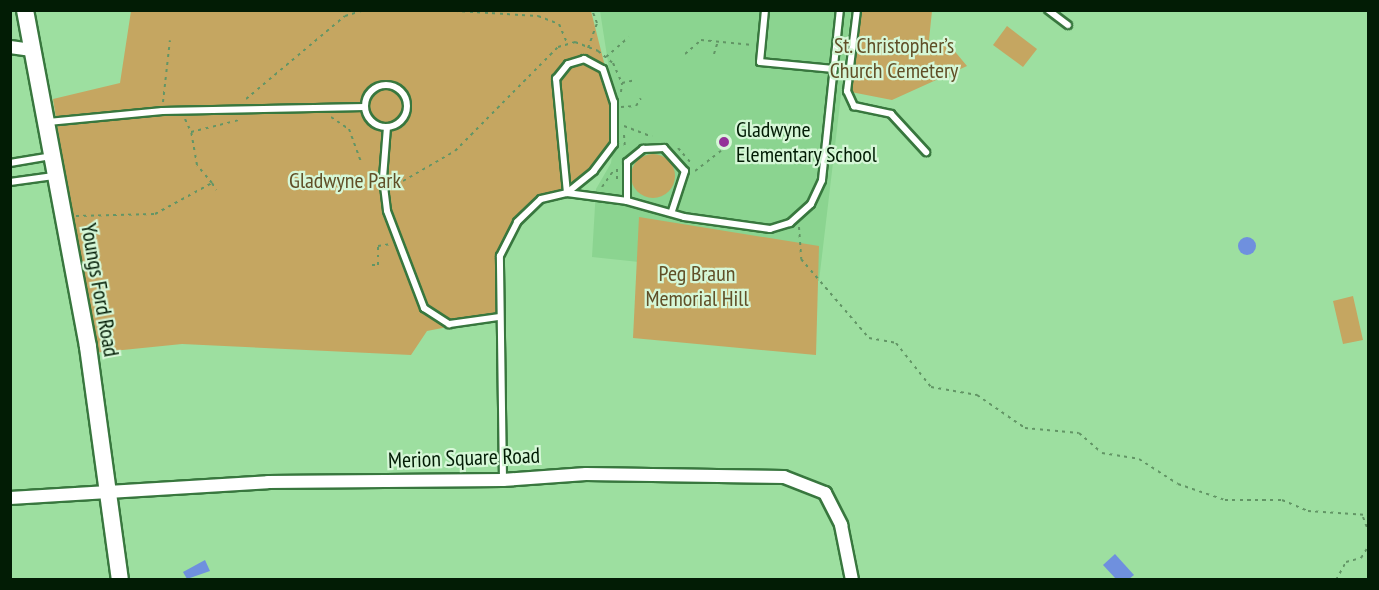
<!DOCTYPE html>
<meta charset="utf-8">
<style>
body{margin:0}
#map{position:relative;width:1379px;height:590px;overflow:hidden;background:#9ddfa0;font-family:"PT Sans Narrow",sans-serif}
div>[style]{position:absolute}
.built>*{inset:0;background:#8bd490}
.green>*{inset:0;background:#c5a661}
.round{border-radius:50%}
.water>*{inset:0;background:#6f90de}
.path>*{height:2px;margin-top:-1px;transform-origin:0;background:repeating-linear-gradient(90deg,#629565 0 3px,transparent 0 7.5px)}
.roads{filter:drop-shadow(2px 0 #38773e) drop-shadow(-2px 0 #38773e) drop-shadow(0 2px #38773e) drop-shadow(0 -2px #38773e)}
.lane>*{height:6px;margin:-3px;padding:0 3px;transform-origin:3px;border-radius:3px;background:#fff}
.lane>.ring{margin:-3px;padding:0;box-sizing:content-box;background:none;border:6px solid #fff;border-radius:50%}
.street>*{height:12px;margin:-6px;padding:0 6px;transform-origin:6px;border-radius:6px;background:#fff}
.secondary>*{height:16px;margin:-8px;padding:0 8px;transform-origin:8px;border-radius:8px;background:#fff}
.dots>*{width:16px;height:16px;translate:-50% -50%;box-sizing:border-box;border:3px solid #d6f7d7;border-radius:50%}
span{translate:-50% -50%;white-space:nowrap;text-align:center;line-height:1.15;-webkit-text-stroke:4.5px #d6f7d7;paint-order:stroke}
.park-label{font-size:22px;color:#604f27}
.poi-label{font-size:22px;color:#021c05}
.left{translate:0 -50%;text-align:left}
.street-label{font-size:22px;color:#021c05}
.frame{position:absolute;inset:0;border:12px solid #021c05;pointer-events:none}
</style>
<div id="map">
<div class="built">
<div style="clip-path:polygon(600px 11px,851px 11px,819px 281px,592px 257px,596px 189px,611px 163px,617px 120px)"></div>
</div>
<div class="green">
<div style="clip-path:polygon(131px 11px,591px 11px,614px 102px,614px 144px,608px 157px,567px 193px,526px 210px,500px 256px,499px 317px,427px 331px,411px 355px,182px 344px,93px 353px,53px 99px,120px 83px)"></div>
<div style="clip-path:polygon(862px 11px,932px 11px,929px 40px,937px 50px,947px 42px,967px 66px,892px 100px,851px 92px)"></div>
<div style="clip-path:polygon(1007px 26px,1037px 49px,1023px 67px,993px 45px)"></div>
<div class="round" style="left:631px;top:154px;width:44px;height:44px"></div>
<div style="clip-path:polygon(639px 217px,819px 246px,816px 355px,633px 338px)"></div>
<div style="clip-path:polygon(1353px 296px,1363px 340px,1343px 344px,1333px 301px)"></div>
</div>
<div class="water">
<div class="round" style="left:1238px;top:237px;width:18px;height:18px"></div>
<div style="clip-path:polygon(1115px 554px,1134px 575px,1129px 579px,1116px 579px,1103px 565px)"></div>
<div style="clip-path:polygon(205px 560px,210px 571px,187px 579px,183px 572px)"></div>
</div>
<div class="path">
<div style="left:440px;top:10px;width:98px;rotate:3.5deg"></div>
<div style="left:538px;top:16px;width:22px;rotate:21deg"></div>
<div style="left:559px;top:24px;width:21px;rotate:67deg"></div>
<div style="left:588px;top:48px;width:27px;rotate:-70deg"></div>
<div style="left:597px;top:23px;width:14px;rotate:-111deg"></div>
<div style="left:685px;top:54px;width:21px;rotate:-41deg"></div>
<div style="left:701px;top:40px;width:52px;rotate:5.5deg"></div>
<div style="left:714px;top:54px;width:14px;rotate:-73deg"></div>
<div style="left:606px;top:57px;width:30px;rotate:-41deg"></div>
<div style="left:621px;top:92px;width:9px;rotate:-84deg"></div>
<div style="left:622px;top:83px;width:14px;rotate:-12deg"></div>
<div style="left:246px;top:99px;width:129px;rotate:-40deg"></div>
<div style="left:345px;top:16px;width:21px;rotate:-17deg"></div>
<div style="left:163px;top:102px;width:62px;rotate:-83.6deg"></div>
<div style="left:621px;top:107px;width:15px;rotate:-4deg"></div>
<div style="left:636px;top:106px;width:9px;rotate:-58deg"></div>
<div style="left:331px;top:117px;width:22px;rotate:34deg"></div>
<div style="left:349px;top:129px;width:35px;rotate:70deg"></div>
<div style="left:185px;top:119px;width:14px;rotate:65deg"></div>
<div style="left:624px;top:126px;width:30px;rotate:21deg"></div>
<div style="left:624px;top:135px;width:14px;rotate:86deg"></div>
<div style="left:678px;top:148px;width:20px;rotate:49deg"></div>
<div style="left:695px;top:171px;width:33px;rotate:-38deg"></div>
<div style="left:391px;top:179px;width:12px;rotate:9deg"></div>
<div style="left:403px;top:181px;width:60px;rotate:-30deg"></div>
<div style="left:455px;top:151px;width:146px;rotate:-45.3deg"></div>
<div style="left:558px;top:47px;width:18px;rotate:-16deg"></div>
<div style="left:575px;top:42px;width:25px;rotate:21deg"></div>
<div style="left:598px;top:51px;width:19px;rotate:39deg"></div>
<div style="left:613px;top:63px;width:22px;rotate:66deg"></div>
<div style="left:617px;top:179px;width:15px;rotate:-90deg"></div>
<div style="left:212px;top:183px;width:8px;rotate:60deg"></div>
<div style="left:602px;top:187px;width:21px;rotate:-55deg"></div>
<div style="left:76px;top:216px;width:79px;rotate:-1.5deg"></div>
<div style="left:155px;top:214px;width:65px;rotate:-28.5deg"></div>
<div style="left:212px;top:183px;width:23px;rotate:-130deg"></div>
<div style="left:197px;top:165px;width:34px;rotate:-100deg"></div>
<div style="left:191px;top:132px;width:49px;rotate:-14deg"></div>
<div style="left:799px;top:227px;width:32px;rotate:86deg"></div>
<div style="left:801px;top:259px;width:104px;rotate:49.3deg"></div>
<div style="left:869px;top:338px;width:27px;rotate:10deg"></div>
<div style="left:896px;top:343px;width:56px;rotate:51.5deg"></div>
<div style="left:931px;top:387px;width:47px;rotate:9.9deg"></div>
<div style="left:977px;top:395px;width:58px;rotate:34.5deg"></div>
<div style="left:1025px;top:428px;width:54px;rotate:5.3deg"></div>
<div style="left:1079px;top:433px;width:30px;rotate:41deg"></div>
<div style="left:1102px;top:453px;width:37px;rotate:9deg"></div>
<div style="left:1139px;top:459px;width:46px;rotate:32.7deg"></div>
<div style="left:1178px;top:484px;width:50px;rotate:18.8deg"></div>
<div style="left:1225px;top:500px;width:57px"></div>
<div style="left:1282px;top:500px;width:28px;rotate:23deg"></div>
<div style="left:1308px;top:511px;width:60px;rotate:3.8deg"></div>
<div style="left:372px;top:265px;width:6px"></div>
<div style="left:378px;top:265px;width:19px;rotate:-90deg"></div>
<div style="left:378px;top:246px;width:13px;rotate:-9deg"></div>
<div style="left:1363px;top:517px;width:14px;rotate:69deg"></div>
<div style="left:1336px;top:580px;width:21px;rotate:-61deg"></div>
<div style="left:1346px;top:562px;width:16px;rotate:-15deg"></div>
<div style="left:1361px;top:558px;width:13px;rotate:-58deg"></div>
</div>
<div class="roads">
<div class="lane">
<div style="left:765px;top:10px;width:52px;rotate:95.5deg"></div>
<div style="left:760px;top:62px;width:74px;rotate:5.4deg"></div>
<div style="left:857px;top:10px;width:82px;rotate:97deg"></div>
<div style="left:847px;top:91px;width:17px;rotate:65deg"></div>
<div style="left:854px;top:106px;width:38px;rotate:12deg"></div>
<div style="left:891px;top:114px;width:52px;rotate:47.4deg"></div>
<div style="left:1048px;top:10px;width:25px;rotate:37deg"></div>
<div style="left:584px;top:59px;width:21px;rotate:28deg"></div>
<div style="left:603px;top:69px;width:35px;rotate:72deg"></div>
<div style="left:614px;top:102px;width:42px;rotate:90deg"></div>
<div style="left:614px;top:144px;width:34px;rotate:127deg"></div>
<div style="left:594px;top:171px;width:35px;rotate:141deg"></div>
<div style="left:567px;top:193px;width:115px;rotate:-95.5deg"></div>
<div style="left:556px;top:79px;width:19px;rotate:-51deg"></div>
<div style="left:568px;top:64px;width:17px;rotate:-17deg"></div>
<div class="ring" style="left:365px;top:85px;width:36px;height:36px"></div>
<div style="left:48px;top:122px;width:115px;rotate:-5.5deg"></div>
<div style="left:162px;top:111px;width:203px;rotate:-1.1deg"></div>
<div style="left:387px;top:127px;width:51px;rotate:94.5deg"></div>
<div style="left:383px;top:178px;width:33px;rotate:83deg"></div>
<div style="left:387px;top:211px;width:104px;rotate:69.1deg"></div>
<div style="left:424px;top:308px;width:30px;rotate:33deg"></div>
<div style="left:449px;top:324px;width:50px;rotate:-8deg"></div>
<div style="left:10px;top:163px;width:43px;rotate:-9.5deg"></div>
<div style="left:10px;top:182px;width:44px;rotate:-7.8deg"></div>
<div style="left:627px;top:201px;width:39px;rotate:-90deg"></div>
<div style="left:627px;top:162px;width:21px;rotate:-39deg"></div>
<div style="left:643px;top:149px;width:21px;rotate:-3deg"></div>
<div style="left:664px;top:148px;width:31px;rotate:48deg"></div>
<div style="left:685px;top:171px;width:42px;rotate:108deg"></div>
<div style="left:503px;top:480px;width:224px;rotate:-90.8deg"></div>
<div style="left:500px;top:256px;width:38px;rotate:-63deg"></div>
<div style="left:517px;top:222px;width:33px;rotate:-44deg"></div>
<div style="left:541px;top:199px;width:27px;rotate:-13deg"></div>
<div style="left:567px;top:193px;width:61px;rotate:7.6deg"></div>
<div style="left:627px;top:201px;width:59px;rotate:15.7deg"></div>
<div style="left:684px;top:217px;width:87px;rotate:7.9deg"></div>
<div style="left:770px;top:229px;width:21px;rotate:-17deg"></div>
<div style="left:790px;top:223px;width:28px;rotate:-42deg"></div>
<div style="left:811px;top:204px;width:26px;rotate:-65deg"></div>
<div style="left:822px;top:180px;width:171px;rotate:-84deg"></div>
</div>
<div class="street">
<div style="left:10px;top:47px;width:22px;rotate:8deg"></div>
<div style="left:10px;top:498px;width:258px;rotate:-3.5deg"></div>
<div style="left:268px;top:482px;width:235px;rotate:-0.5deg"></div>
<div style="left:503px;top:480px;width:83px;rotate:-4.1deg"></div>
<div style="left:586px;top:474px;width:198px;rotate:0.9deg"></div>
<div style="left:784px;top:477px;width:44px;rotate:21.3deg"></div>
<div style="left:825px;top:493px;width:36px;rotate:63deg"></div>
<div style="left:841px;top:525px;width:56px;rotate:78.7deg"></div>
</div>
<div class="secondary">
<div style="left:25px;top:10px;width:343px;rotate:79.4deg"></div>
<div style="left:88px;top:347px;width:235px;rotate:82.2deg"></div>
</div>
</div>
<div class="dots">
<div style="left:724px;top:142px;background:#943299"></div>
</div>
<div class="park-label">
<span style="left:894px;top:58px">St. Christopher’s<br>Church Cemetery</span>
<span style="left:345px;top:181px">Gladwyne Park</span>
<span style="left:697px;top:286px">Peg Braun<br>Memorial Hill</span>
</div>
<div class="poi-label">
<span class="left" style="left:736px;top:142px">Gladwyne<br>Elementary School</span>
</div>
<div class="street-label">
<span style="left:100px;top:290px;rotate:80deg">Youngs Ford Road</span>
<span style="left:464px;top:458px;rotate:-2deg">Merion Square Road</span>
</div>
<div class="frame"></div>
</div>
